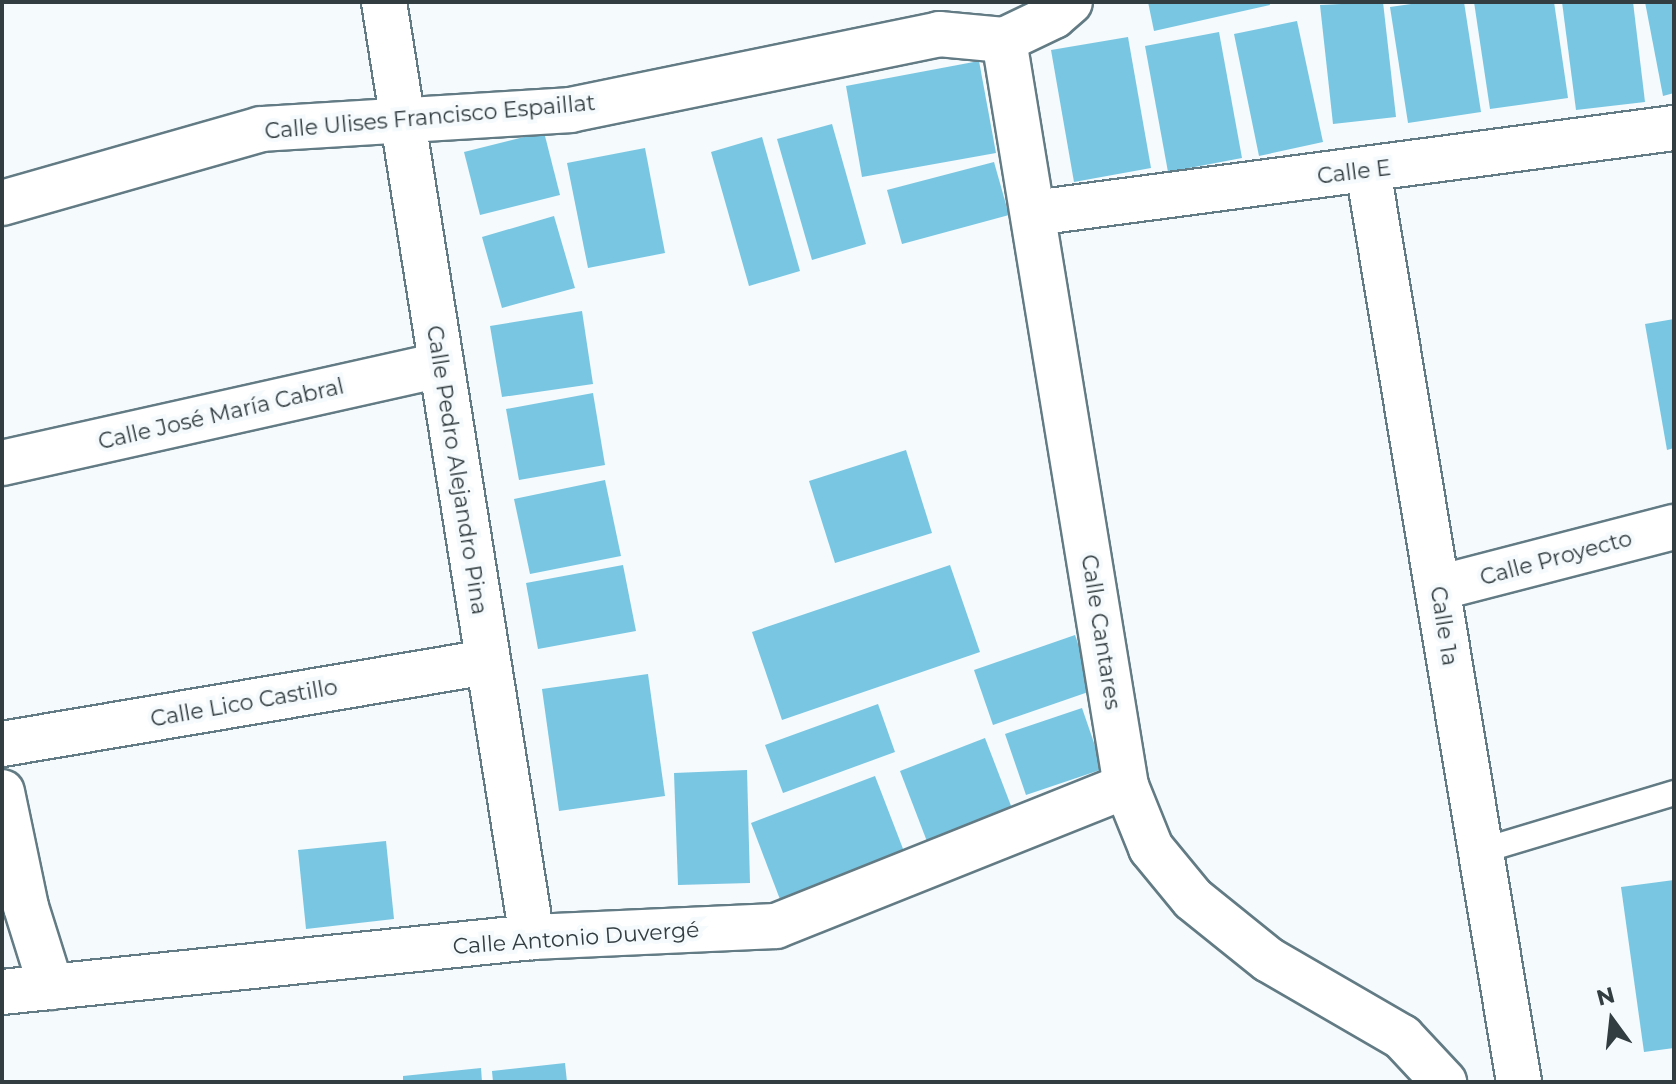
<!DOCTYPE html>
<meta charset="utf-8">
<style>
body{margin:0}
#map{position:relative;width:1676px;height:1084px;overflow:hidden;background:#f5fafc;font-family:Montserrat,sans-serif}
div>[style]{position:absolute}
.building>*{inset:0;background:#79c6e2}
.roads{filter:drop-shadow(2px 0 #627b84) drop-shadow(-2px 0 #627b84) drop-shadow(0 2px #627b84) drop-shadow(0 -2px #627b84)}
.service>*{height:24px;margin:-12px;padding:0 12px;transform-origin:12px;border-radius:12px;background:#fff}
.minor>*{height:44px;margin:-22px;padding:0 22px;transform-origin:22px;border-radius:22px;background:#fff}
span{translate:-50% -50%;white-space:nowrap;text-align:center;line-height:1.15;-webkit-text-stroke:8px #f5fafc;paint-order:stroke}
.street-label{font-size:22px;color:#323d41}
.frame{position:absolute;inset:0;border:4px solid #323d41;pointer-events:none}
.north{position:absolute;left:1572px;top:980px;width:80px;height:80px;-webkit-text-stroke:6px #f5fafc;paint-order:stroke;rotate:345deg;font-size:22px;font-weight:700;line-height:32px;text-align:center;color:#323d41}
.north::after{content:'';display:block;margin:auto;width:28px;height:36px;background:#323d41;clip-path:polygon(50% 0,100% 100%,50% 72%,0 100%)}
</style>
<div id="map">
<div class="building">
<div style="clip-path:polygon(1148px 2px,1269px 2px,1270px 5px,1154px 31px)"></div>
<div style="clip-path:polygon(1383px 2px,1396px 117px,1333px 124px,1320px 5px)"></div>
<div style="clip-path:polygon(1425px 2px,1464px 2px,1481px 112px,1408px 123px,1390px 7px)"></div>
<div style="clip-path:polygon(1474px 2px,1554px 2px,1568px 98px,1490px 109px)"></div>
<div style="clip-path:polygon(1562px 2px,1633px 2px,1645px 102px,1576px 110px)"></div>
<div style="clip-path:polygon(1645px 2px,1674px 2px,1674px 93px,1663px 96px)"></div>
<div style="clip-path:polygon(1297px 21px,1323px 142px,1259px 156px,1234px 34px)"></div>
<div style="clip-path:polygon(1219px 32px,1242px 158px,1168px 172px,1145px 46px)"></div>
<div style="clip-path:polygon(1128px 37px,1151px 168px,1074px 182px,1051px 50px)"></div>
<div style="clip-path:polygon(979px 61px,996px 153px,862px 177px,846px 86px)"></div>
<div style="clip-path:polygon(832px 124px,866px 244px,812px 260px,777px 139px)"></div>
<div style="clip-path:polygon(544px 132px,560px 195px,480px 215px,464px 152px)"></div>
<div style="clip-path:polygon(762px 137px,800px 271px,749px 286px,711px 152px)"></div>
<div style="clip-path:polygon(645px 148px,665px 253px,588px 268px,567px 163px)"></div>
<div style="clip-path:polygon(994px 162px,1009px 215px,902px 244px,887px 190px)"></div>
<div style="clip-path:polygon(554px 216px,575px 288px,502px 308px,482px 237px)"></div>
<div style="clip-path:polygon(582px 311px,593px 384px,502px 397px,490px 326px)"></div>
<div style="clip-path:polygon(1674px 319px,1674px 448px,1667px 450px,1645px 324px)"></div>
<div style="clip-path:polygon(593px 393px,605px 465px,519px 480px,506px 409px)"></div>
<div style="clip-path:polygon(906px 450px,932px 533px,835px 563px,809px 481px)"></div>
<div style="clip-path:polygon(605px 480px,621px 556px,530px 574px,514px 499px)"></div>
<div style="clip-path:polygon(623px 565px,636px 631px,538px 649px,526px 583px)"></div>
<div style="clip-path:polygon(950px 565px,980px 652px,782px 720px,752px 632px)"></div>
<div style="clip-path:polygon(1075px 635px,1094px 690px,993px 725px,974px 670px)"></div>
<div style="clip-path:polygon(648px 674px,665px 796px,559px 811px,542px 689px)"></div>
<div style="clip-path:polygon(878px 704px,895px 752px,783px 793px,765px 745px)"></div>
<div style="clip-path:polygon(1082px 708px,1103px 769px,1026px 795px,1005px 734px)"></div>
<div style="clip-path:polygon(985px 738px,1013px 811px,928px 844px,900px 771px)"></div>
<div style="clip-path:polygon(747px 770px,750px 883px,678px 885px,674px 773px)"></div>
<div style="clip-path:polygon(875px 776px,905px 854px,781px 902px,751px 823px)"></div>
<div style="clip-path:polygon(386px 841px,394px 919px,306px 929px,298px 850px)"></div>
<div style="clip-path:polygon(1674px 880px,1674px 1048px,1644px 1052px,1621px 887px)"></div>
<div style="clip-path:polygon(565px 1063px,567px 1082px,493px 1082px,492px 1071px)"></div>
<div style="clip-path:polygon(481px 1068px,482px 1082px,403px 1082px,403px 1076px)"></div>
</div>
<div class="roads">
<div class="service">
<div style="left:1481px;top:851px;width:202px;rotate:-16.7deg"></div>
</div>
<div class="minor">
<div style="left:384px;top:2px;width:947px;rotate:81.01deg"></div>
<div style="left:1004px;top:40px;width:756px;rotate:80.71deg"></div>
<div style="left:1126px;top:786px;width:67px;rotate:68deg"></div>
<div style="left:1151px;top:848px;width:66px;rotate:50.5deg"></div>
<div style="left:1193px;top:899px;width:97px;rotate:38.8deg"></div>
<div style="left:1269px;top:960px;width:154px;rotate:30.1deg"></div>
<div style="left:1402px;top:1037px;width:62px;rotate:47deg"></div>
<div style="left:1004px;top:40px;width:55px;rotate:-25.6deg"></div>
<div style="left:1054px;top:16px;width:21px;rotate:-41deg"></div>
<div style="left:1368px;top:170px;width:924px;rotate:80.6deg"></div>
<div style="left:2px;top:203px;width:269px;rotate:-15.9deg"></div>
<div style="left:261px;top:129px;width:310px;rotate:-3.5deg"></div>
<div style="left:570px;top:110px;width:377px;rotate:-11.6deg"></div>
<div style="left:939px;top:34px;width:65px;rotate:5.3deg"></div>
<div style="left:1034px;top:213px;width:646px;rotate:-7.57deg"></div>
<div style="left:2px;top:463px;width:450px;rotate:-12.6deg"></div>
<div style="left:1438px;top:588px;width:244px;rotate:-14.5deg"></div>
<div style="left:2px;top:744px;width:491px;rotate:-9.6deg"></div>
<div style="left:2px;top:792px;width:117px;rotate:78.2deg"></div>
<div style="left:26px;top:907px;width:84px;rotate:72.6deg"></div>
<div style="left:2px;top:992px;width:533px;rotate:-5.92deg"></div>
<div style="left:532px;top:937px;width:244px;rotate:-2.6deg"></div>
<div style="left:776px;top:926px;width:377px;rotate:-21.8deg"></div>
</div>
</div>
<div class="street-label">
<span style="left:430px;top:117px;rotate:-5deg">Calle Ulises Francisco Espaillat</span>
<span style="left:1354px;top:172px;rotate:-7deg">Calle E</span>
<span style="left:221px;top:414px;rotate:-13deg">Calle José María Cabral</span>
<span style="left:457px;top:470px;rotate:81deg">Calle Pedro Alejandro Pina</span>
<span style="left:1556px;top:558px;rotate:-15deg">Calle Proyecto</span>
<span style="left:1444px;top:626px;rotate:81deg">Calle 1a</span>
<span style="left:1101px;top:632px;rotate:81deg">Calle Cantares</span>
<span style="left:244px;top:703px;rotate:-10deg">Calle Lico Castillo</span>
<span style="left:576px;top:938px;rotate:-4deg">Calle Antonio Duvergé</span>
</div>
<div class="frame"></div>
<div class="north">N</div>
</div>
